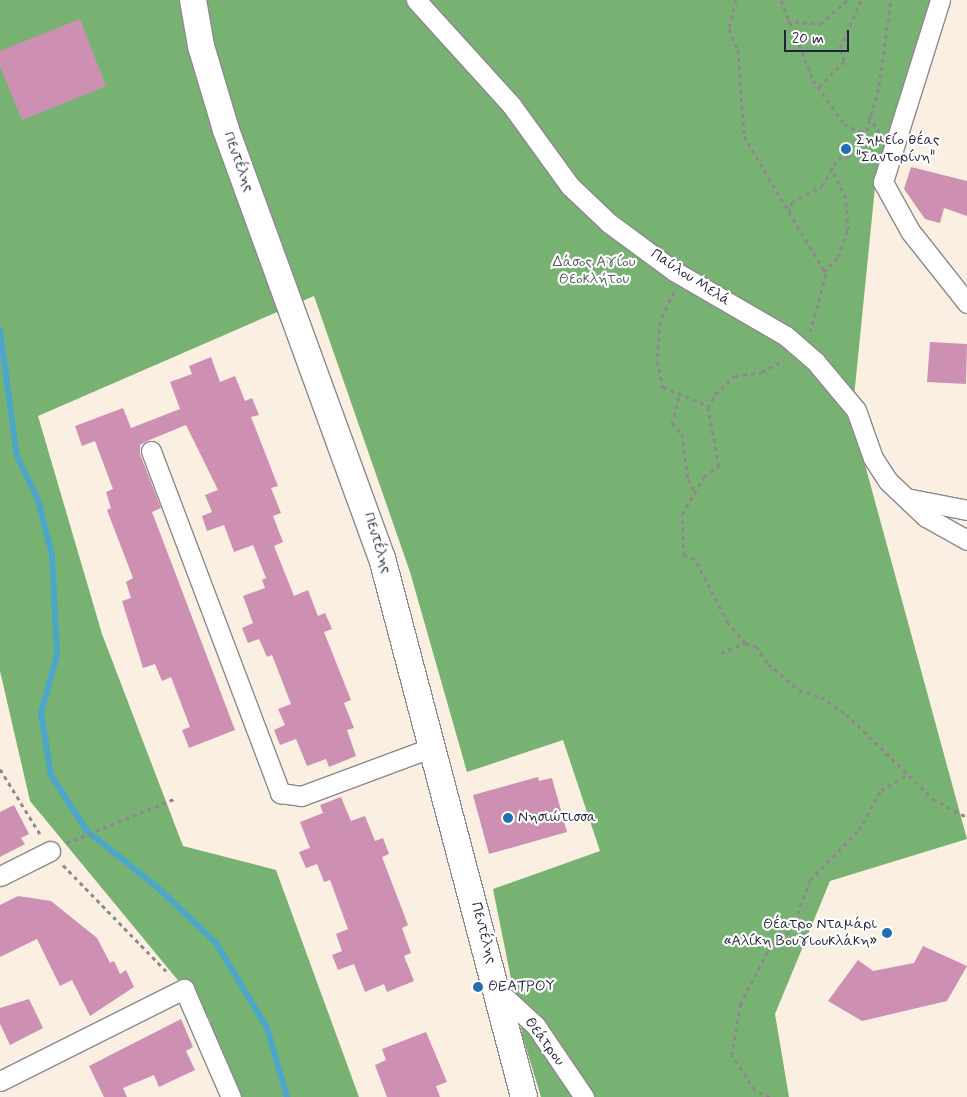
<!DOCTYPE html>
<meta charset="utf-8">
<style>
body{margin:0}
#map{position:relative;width:967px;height:1097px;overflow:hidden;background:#faefe1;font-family:Mynerve,sans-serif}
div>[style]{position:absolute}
.forest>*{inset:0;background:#77b272}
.stream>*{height:6px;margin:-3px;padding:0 3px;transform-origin:3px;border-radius:3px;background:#4ba6c9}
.building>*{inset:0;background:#cd90b2}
.path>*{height:3px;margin-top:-1.5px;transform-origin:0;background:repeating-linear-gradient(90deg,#8e888e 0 4px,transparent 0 8px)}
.roads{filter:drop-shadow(1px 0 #8e888e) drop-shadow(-1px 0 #8e888e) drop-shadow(0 1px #8e888e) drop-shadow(0 -1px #8e888e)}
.minor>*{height:19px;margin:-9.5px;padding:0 9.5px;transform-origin:9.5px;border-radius:9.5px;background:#fff}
.secondary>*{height:26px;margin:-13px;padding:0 13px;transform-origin:13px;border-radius:13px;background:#fff}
.dots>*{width:14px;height:14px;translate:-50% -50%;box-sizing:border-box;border:2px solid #fff;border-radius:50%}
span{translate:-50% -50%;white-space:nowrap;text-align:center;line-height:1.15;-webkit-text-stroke:4.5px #fff;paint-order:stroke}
.poi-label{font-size:15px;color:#22223b}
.left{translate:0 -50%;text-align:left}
.right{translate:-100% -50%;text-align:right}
.street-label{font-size:15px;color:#22223b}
.park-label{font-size:15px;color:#4a5f55}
.scale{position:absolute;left:784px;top:30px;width:65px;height:22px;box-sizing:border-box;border:2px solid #22223b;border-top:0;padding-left:6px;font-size:15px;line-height:18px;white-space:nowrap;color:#22223b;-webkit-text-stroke:4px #fff;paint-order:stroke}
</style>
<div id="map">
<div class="forest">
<div style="clip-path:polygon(0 0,935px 0,876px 177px,852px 417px,967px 839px,830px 881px,775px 1014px,789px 1097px,541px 1097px,523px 1038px,493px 889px,600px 851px,563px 740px,467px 772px,410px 572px,314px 296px,38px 416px,102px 634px,183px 846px,276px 870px,359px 1097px,234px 1097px,209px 1018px,30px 801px,0 671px)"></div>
</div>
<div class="stream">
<div style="left:0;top:331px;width:126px;rotate:82.3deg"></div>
<div style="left:17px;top:456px;width:49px;rotate:64.5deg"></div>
<div style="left:38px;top:500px;width:57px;rotate:75.7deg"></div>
<div style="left:52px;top:555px;width:100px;rotate:87.1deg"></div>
<div style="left:57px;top:655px;width:60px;rotate:105.4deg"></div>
<div style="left:41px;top:713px;width:63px;rotate:80.8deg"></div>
<div style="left:51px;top:775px;width:67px;rotate:57.3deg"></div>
<div style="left:87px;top:831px;width:88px;rotate:38.6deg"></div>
<div style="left:156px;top:886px;width:83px;rotate:43.5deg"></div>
<div style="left:216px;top:943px;width:99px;rotate:59deg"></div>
<div style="left:267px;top:1028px;width:72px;rotate:73.8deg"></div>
</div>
<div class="building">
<div style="clip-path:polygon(80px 19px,106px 86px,22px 120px,0 66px,0 51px)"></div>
<div style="clip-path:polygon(911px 167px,967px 181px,967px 216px,944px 208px,940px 223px,925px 219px,904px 189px)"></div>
<div style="clip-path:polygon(930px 342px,967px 344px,966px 384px,927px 382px)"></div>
<div style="clip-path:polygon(211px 357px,220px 382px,235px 376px,245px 401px,252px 398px,259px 415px,251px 417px,278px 486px,271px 488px,281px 513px,273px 516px,283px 542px,274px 546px,294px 596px,308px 590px,318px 616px,325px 613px,332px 629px,324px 632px,351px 700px,344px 703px,354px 728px,347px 730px,356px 756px,329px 767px,326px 759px,307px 766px,296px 739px,280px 745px,274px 730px,285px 725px,278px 709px,291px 704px,272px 655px,267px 657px,259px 639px,248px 643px,242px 628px,253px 623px,243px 596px,265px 588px,262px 580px,266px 578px,253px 545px,234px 552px,224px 525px,207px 531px,202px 516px,212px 512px,205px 495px,218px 490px,186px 425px,147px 441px,140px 445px,140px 454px,161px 508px,152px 512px,235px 730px,189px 748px,182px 730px,190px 727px,171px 677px,162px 681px,155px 664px,143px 668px,122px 601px,131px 598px,126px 582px,133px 578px,107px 510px,111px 508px,106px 492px,113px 489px,95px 441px,82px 446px,75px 426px,123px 408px,131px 428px,180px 409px,170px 382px,192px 374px,189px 366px)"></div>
<div style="clip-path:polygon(538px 777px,539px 781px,552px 778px,567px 832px,489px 854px,473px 795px)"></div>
<div style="clip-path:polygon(341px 797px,351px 821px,365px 816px,375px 841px,383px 838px,389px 854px,382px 857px,408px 925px,402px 928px,411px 953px,404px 956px,414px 981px,387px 992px,384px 984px,365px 992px,354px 964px,338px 970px,332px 955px,342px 951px,336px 934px,348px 929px,330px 880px,324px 882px,317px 864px,306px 868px,299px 852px,310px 848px,300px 822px,323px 813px,320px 805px)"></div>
<div style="clip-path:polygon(14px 805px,29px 834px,21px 838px,25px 844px,0 857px,0 812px)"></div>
<div style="clip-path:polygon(18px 896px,51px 901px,97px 938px,110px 963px,114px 961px,120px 974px,126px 970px,134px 987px,90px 1016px,72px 980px,60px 986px,37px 939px,0 957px,0 905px)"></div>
<div style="clip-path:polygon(923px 946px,967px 966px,947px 1001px,862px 1021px,828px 1001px,858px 960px,873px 971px,914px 963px)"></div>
<div style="clip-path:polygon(29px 999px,43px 1028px,10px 1045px,0 1024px,0 1008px)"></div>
<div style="clip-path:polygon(181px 1019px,193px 1047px,186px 1051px,195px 1070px,159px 1087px,154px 1075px,123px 1088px,127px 1097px,104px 1097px,89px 1066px)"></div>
<div style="clip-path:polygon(426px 1032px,447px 1082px,436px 1086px,440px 1097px,387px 1097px,375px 1065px,386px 1060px,382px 1049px)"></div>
</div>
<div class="path">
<div style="left:736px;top:0;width:30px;rotate:104deg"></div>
<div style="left:729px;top:29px;width:23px;rotate:67deg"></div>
<div style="left:738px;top:50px;width:86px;rotate:86deg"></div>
<div style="left:744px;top:136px;width:161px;rotate:59.3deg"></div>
<div style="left:826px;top:274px;width:60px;rotate:105.4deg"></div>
<div style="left:781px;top:0;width:86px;rotate:68.2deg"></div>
<div style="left:813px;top:80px;width:54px;rotate:54.8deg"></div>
<div style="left:844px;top:124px;width:21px;rotate:25deg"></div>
<div style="left:787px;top:21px;width:33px;rotate:5deg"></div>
<div style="left:820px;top:24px;width:37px;rotate:-41deg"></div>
<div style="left:819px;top:87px;width:36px;rotate:-46deg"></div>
<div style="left:844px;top:61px;width:14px;rotate:-107deg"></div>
<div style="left:840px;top:48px;width:52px;rotate:-66.4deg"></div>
<div style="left:869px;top:116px;width:19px;rotate:58deg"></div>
<div style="left:867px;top:163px;width:11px;rotate:-128deg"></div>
<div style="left:860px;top:154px;width:71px;rotate:-74.4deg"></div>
<div style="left:879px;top:86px;width:87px;rotate:-82.1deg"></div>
<div style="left:789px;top:213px;width:11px;rotate:-75deg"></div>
<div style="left:792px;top:202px;width:34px;rotate:-28deg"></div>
<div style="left:822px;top:186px;width:32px;rotate:-60deg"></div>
<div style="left:838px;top:158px;width:22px;rotate:-10deg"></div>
<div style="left:824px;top:272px;width:21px;rotate:-47deg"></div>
<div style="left:838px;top:257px;width:29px;rotate:-70deg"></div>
<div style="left:848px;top:230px;width:32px;rotate:-94deg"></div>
<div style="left:846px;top:198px;width:34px;rotate:-116deg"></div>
<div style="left:674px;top:292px;width:32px;rotate:116deg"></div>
<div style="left:660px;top:321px;width:40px;rotate:94.3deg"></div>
<div style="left:657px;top:361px;width:27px;rotate:77deg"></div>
<div style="left:663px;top:387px;width:50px;rotate:22.4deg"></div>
<div style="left:679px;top:397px;width:27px;rotate:105deg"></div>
<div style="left:672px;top:423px;width:15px;rotate:48deg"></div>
<div style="left:682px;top:434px;width:45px;rotate:82.4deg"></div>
<div style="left:688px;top:479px;width:15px;rotate:62deg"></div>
<div style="left:745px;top:643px;width:26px;rotate:-130deg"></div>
<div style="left:728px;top:623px;width:72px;rotate:-117.3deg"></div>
<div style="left:695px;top:559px;width:12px;rotate:-160deg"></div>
<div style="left:684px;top:555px;width:41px;rotate:-92.8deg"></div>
<div style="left:682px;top:514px;width:43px;rotate:-59.3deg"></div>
<div style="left:704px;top:477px;width:19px;rotate:-36deg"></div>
<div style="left:719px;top:466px;width:59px;rotate:-100.7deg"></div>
<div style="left:708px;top:408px;width:16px;rotate:-63deg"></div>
<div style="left:715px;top:394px;width:27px;rotate:-42deg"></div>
<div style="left:735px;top:376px;width:27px;rotate:-8deg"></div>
<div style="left:762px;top:372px;width:25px;rotate:-29deg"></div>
<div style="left:721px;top:653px;width:26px;rotate:-23deg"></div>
<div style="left:745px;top:643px;width:11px;rotate:15deg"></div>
<div style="left:756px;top:646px;width:22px;rotate:56deg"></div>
<div style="left:768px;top:664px;width:40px;rotate:40deg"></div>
<div style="left:799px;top:690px;width:23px;rotate:18deg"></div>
<div style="left:821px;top:697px;width:30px;rotate:34deg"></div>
<div style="left:846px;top:714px;width:122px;rotate:44.3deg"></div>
<div style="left:933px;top:799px;width:38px;rotate:28deg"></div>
<div style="left:0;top:769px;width:76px;rotate:58.4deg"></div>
<div style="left:66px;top:843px;width:119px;rotate:-22.2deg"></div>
<div style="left:63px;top:865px;width:152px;rotate:45.8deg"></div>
<div style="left:770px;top:1097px;width:17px;rotate:-155deg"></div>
<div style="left:755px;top:1090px;width:42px;rotate:-123.3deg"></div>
<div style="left:732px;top:1055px;width:51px;rotate:-80.9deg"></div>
<div style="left:740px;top:1005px;width:62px;rotate:-63deg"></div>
<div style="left:768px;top:950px;width:32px;rotate:-41deg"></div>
<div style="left:792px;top:929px;width:52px;rotate:-69.8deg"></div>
<div style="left:810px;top:880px;width:70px;rotate:-45.6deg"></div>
<div style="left:859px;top:830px;width:46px;rotate:-61.2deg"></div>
<div style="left:881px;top:790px;width:28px;rotate:-30deg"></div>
</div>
<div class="roads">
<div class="minor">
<div style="left:416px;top:0;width:143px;rotate:47.8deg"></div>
<div style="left:512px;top:106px;width:99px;rotate:54.1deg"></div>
<div style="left:570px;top:186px;width:54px;rotate:43.5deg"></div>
<div style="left:609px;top:223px;width:81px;rotate:36.4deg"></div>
<div style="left:674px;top:271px;width:129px;rotate:30.1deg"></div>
<div style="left:786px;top:336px;width:38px;rotate:41deg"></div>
<div style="left:815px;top:361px;width:64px;rotate:50.1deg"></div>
<div style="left:856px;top:410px;width:51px;rotate:70.5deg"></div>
<div style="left:873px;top:458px;width:27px;rotate:57deg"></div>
<div style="left:888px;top:481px;width:52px;rotate:43.5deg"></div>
<div style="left:926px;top:517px;width:47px;rotate:29.3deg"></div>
<div style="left:940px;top:0;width:191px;rotate:107.4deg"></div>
<div style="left:883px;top:182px;width:56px;rotate:61.1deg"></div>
<div style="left:910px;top:231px;width:92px;rotate:51.6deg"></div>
<div style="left:151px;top:451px;width:366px;rotate:69.3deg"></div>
<div style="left:280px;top:793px;width:21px;rotate:8deg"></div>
<div style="left:301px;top:796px;width:141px;rotate:-20.4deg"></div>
<div style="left:906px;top:498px;width:62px;rotate:11.1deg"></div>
<div style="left:0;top:876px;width:56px;rotate:-26.6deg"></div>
<div style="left:499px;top:992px;width:50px;rotate:42.6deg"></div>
<div style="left:536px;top:1026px;width:86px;rotate:55.9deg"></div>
<div style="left:0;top:1081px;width:206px;rotate:-26.6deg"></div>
<div style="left:184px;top:989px;width:118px;rotate:66.5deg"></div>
</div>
<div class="secondary">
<div style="left:193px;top:0;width:47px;rotate:80.1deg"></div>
<div style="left:201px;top:46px;width:88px;rotate:73.4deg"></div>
<div style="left:226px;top:130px;width:456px;rotate:70deg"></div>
<div style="left:382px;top:558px;width:557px;rotate:75.24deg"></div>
</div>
</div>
<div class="dots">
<div style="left:846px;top:149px;background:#1f6fb2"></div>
<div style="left:508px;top:818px;background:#1f6fb2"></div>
<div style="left:887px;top:933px;background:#1f6fb2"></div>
<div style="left:478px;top:987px;background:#1f6fb2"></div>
</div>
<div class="poi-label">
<span class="left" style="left:856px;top:149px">Σημείο θέας<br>"Σαντορίνη"</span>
<span class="left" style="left:518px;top:818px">Νησιώτισσα</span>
<span class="right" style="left:877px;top:933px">Θέατρο Νταμάρι<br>«Αλίκη Βουγιουκλάκη»</span>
<span class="left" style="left:488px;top:987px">ΘΕΑΤΡΟΥ</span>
</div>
<div class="street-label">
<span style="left:238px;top:162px;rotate:70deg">Πεντέλης</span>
<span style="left:690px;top:278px;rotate:33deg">Παύλου Μελά</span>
<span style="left:377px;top:543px;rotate:73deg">Πεντέλης</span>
<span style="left:483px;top:933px;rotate:75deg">Πεντέλης</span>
<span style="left:544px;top:1042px;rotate:53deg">Θεάτρου</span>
</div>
<div class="park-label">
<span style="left:594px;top:271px">Δάσος Αγίου<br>Θεοκλήτου</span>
</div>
<div class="scale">20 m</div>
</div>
